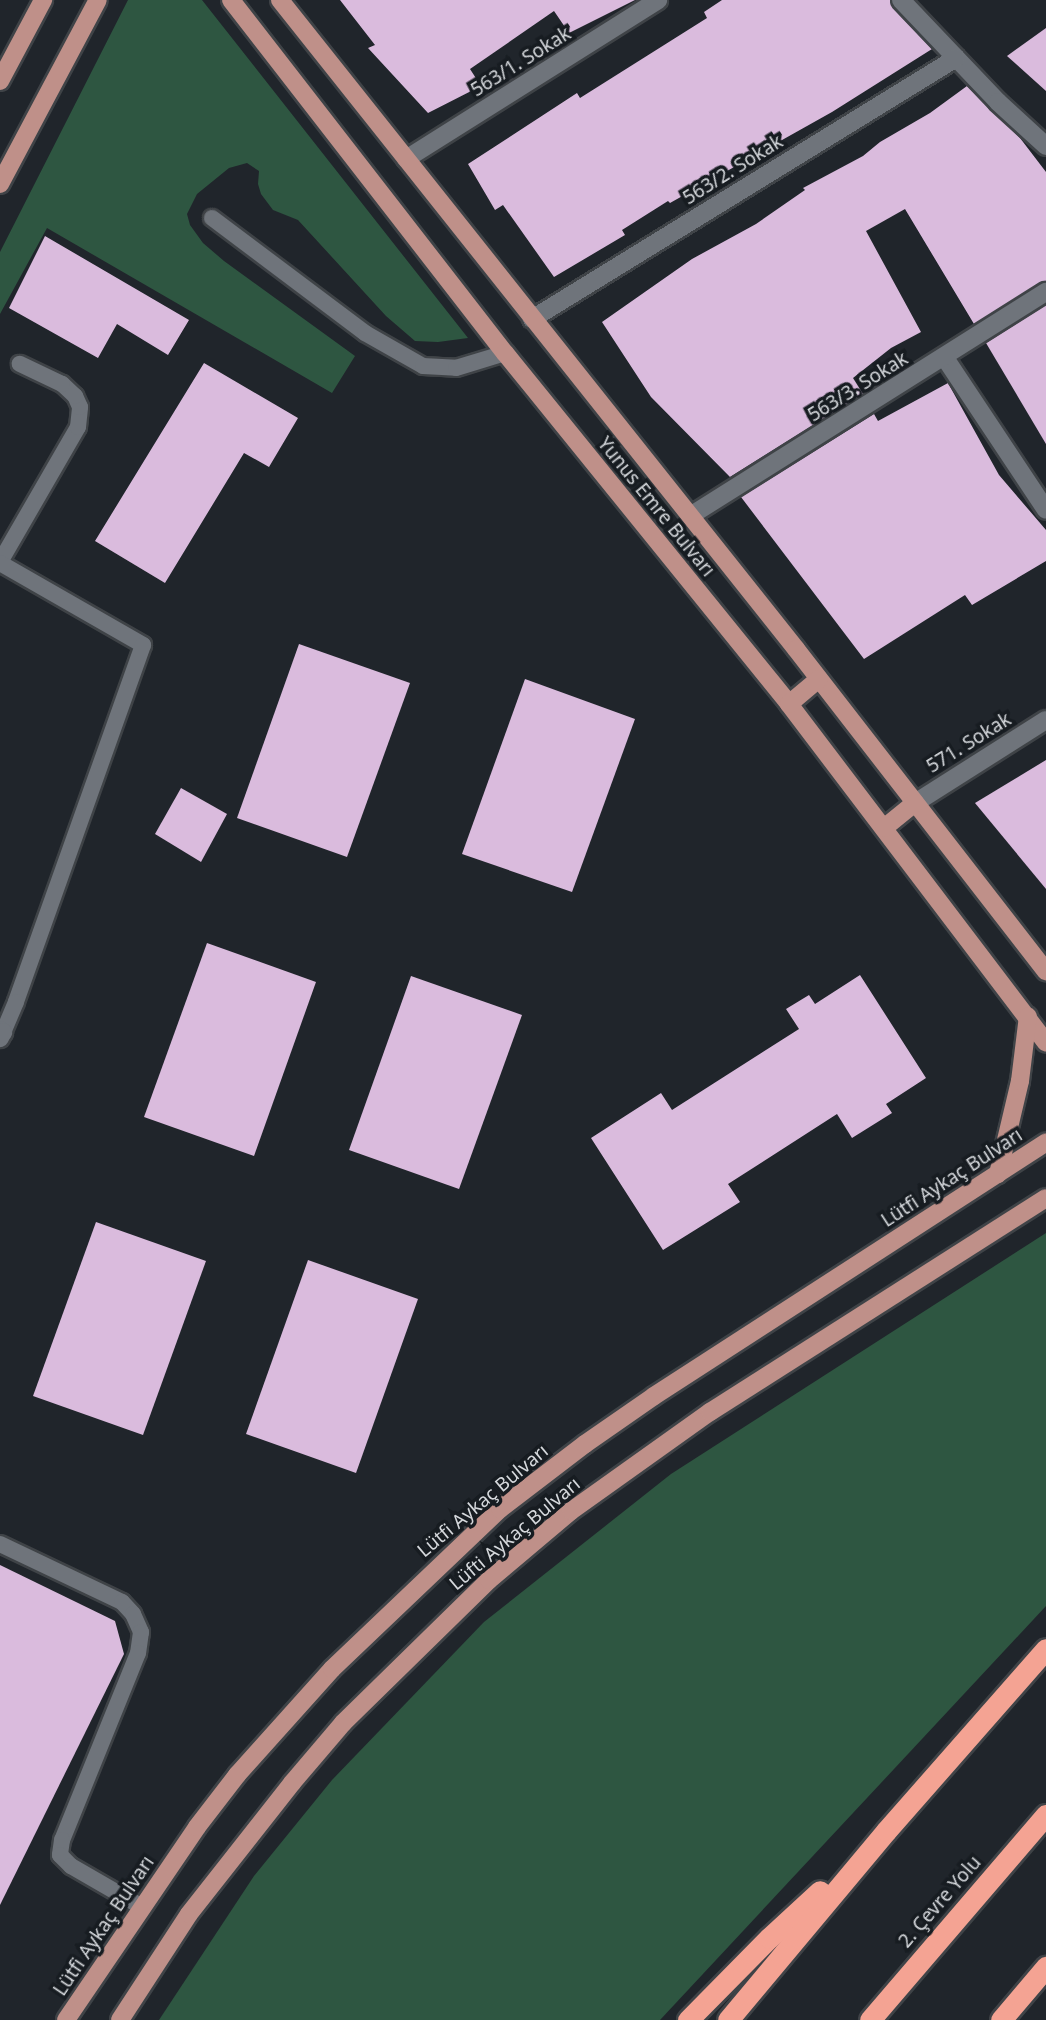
<!DOCTYPE html>
<meta charset="utf-8">
<style>
body{margin:0}
#map{position:relative;width:1046px;height:2020px;overflow:hidden;background:#20252b;font-family:"Noto Sans",sans-serif}
div>[style]{position:absolute}
.forest>*{inset:0;background:#2e5641}
.building>*{inset:0;background:#dabbdd}
.roads{filter:drop-shadow(2px 0 #3f4347) drop-shadow(-2px 0 #3f4347) drop-shadow(0 2px #3f4347) drop-shadow(0 -2px #3f4347)}
.service>*{height:16px;margin:-8px;padding:0 8px;transform-origin:8px;border-radius:8px;background:#6f747b}
.minor>*{height:18px;margin:-9px;padding:0 9px;transform-origin:9px;border-radius:9px;background:#6f747b}
.tertiary>*{height:18px;margin:-9px;padding:0 9px;transform-origin:9px;border-radius:9px;background:#6f747b}
.primary>*{height:18px;margin:-9px;padding:0 9px;transform-origin:9px;border-radius:9px;background:#bf9089}
.motorway>*{height:21px;margin:-10.5px;padding:0 10.5px;transform-origin:10.5px;border-radius:10.5px;background:#f4a393}
span{translate:-50% -50%;white-space:nowrap;text-align:center;line-height:1.15;-webkit-text-stroke:7px #171c21;paint-order:stroke}
.street-label{font-size:19px;color:#d5d8dc}
</style>
<div id="map">
<div class="forest">
<div style="clip-path:polygon(128px 0,202px 0,468px 338px,438px 342px,415px 341px,386px 316px,298px 220px,273px 210px,261px 194px,258px 184px,259px 171px,247px 163px,229px 168px,197px 194px,187px 214px,190px 225px,203px 243px,224px 261px,355px 356px,332px 393px,47px 228px,0 314px,0 252px)"></div>
<div style="clip-path:polygon(1046px 1233px,1046px 1606px,660px 2020px,159px 2020px,254px 1876px,332px 1780px,484px 1622px,671px 1474px)"></div>
</div>
<div class="building">
<div style="clip-path:polygon(340px 0,635px 0,569px 33px,554px 11px,470px 69px,481px 86px,428px 113px,368px 48px,375px 45px)"></div>
<div style="clip-path:polygon(722px 0,890px 0,893px 8px,932px 49px,832px 112px,670px 203px,668px 201px,622px 230px,625px 235px,554px 277px,503px 205px,495px 210px,468px 164px,577px 93px,580px 98px,707px 18px,704px 12px)"></div>
<div style="clip-path:polygon(1046px 28px,1046px 91px,1007px 56px)"></div>
<div style="clip-path:polygon(967px 86px,1020px 138px,1046px 172px,1046px 281px,974px 324px,905px 209px,866px 231px,921px 332px,891px 348px,853px 378px,863px 394px,730px 477px,651px 397px,602px 322px,692px 259px,756px 224px,805px 190px,803px 188px,863px 156px,880px 142px,930px 113px)"></div>
<div style="clip-path:polygon(45px 236px,189px 320px,168px 355px,117px 324px,98px 358px,9px 308px)"></div>
<div style="clip-path:polygon(1046px 305px,1046px 444px,986px 343px)"></div>
<div style="clip-path:polygon(204px 363px,298px 418px,269px 467px,244px 453px,165px 583px,95px 541px)"></div>
<div style="clip-path:polygon(948px 383px,999px 475px,1046px 530px,1046px 561px,972px 605px,965px 595px,864px 659px,741px 497px,874px 414px,878px 421px)"></div>
<div style="clip-path:polygon(299px 644px,410px 683px,347px 857px,237px 818px)"></div>
<div style="clip-path:polygon(525px 679px,635px 719px,572px 892px,462px 854px)"></div>
<div style="clip-path:polygon(1046px 760px,1046px 889px,975px 803px)"></div>
<div style="clip-path:polygon(181px 788px,227px 814px,201px 862px,155px 834px)"></div>
<div style="clip-path:polygon(207px 943px,316px 982px,254px 1156px,144px 1117px)"></div>
<div style="clip-path:polygon(860px 975px,926px 1078px,886px 1104px,892px 1113px,852px 1138px,837px 1114px,728px 1184px,740px 1202px,663px 1250px,591px 1138px,661px 1093px,672px 1110px,799px 1029px,786px 1009px,809px 995px,815px 1004px)"></div>
<div style="clip-path:polygon(411px 976px,522px 1015px,459px 1189px,349px 1150px)"></div>
<div style="clip-path:polygon(96px 1222px,206px 1261px,143px 1435px,33px 1396px)"></div>
<div style="clip-path:polygon(308px 1260px,418px 1299px,356px 1473px,246px 1434px)"></div>
<div style="clip-path:polygon(0 1565px,115px 1621px,124px 1654px,0 1905px)"></div>
</div>
<div class="roads">
<div class="service">
<div style="left:212px;top:218px;width:191px;rotate:36.9deg"></div>
<div style="left:365px;top:333px;width:67px;rotate:29.6deg"></div>
<div style="left:423px;top:366px;width:33px;rotate:3deg"></div>
<div style="left:456px;top:368px;width:51px;rotate:-17deg"></div>
<div style="left:0;top:562px;width:156px;rotate:-60deg"></div>
<div style="left:78px;top:427px;width:20px;rotate:-84deg"></div>
<div style="left:80px;top:407px;width:12px;rotate:-114deg"></div>
<div style="left:75px;top:396px;width:18px;rotate:-137deg"></div>
<div style="left:62px;top:384px;width:47px;rotate:-154.5deg"></div>
<div style="left:0;top:563px;width:165px;rotate:29.8deg"></div>
<div style="left:143px;top:645px;width:379px;rotate:109.6deg"></div>
<div style="left:16px;top:1002px;width:33px;rotate:113deg"></div>
<div style="left:0;top:1544px;width:135px;rotate:25.4deg"></div>
<div style="left:122px;top:1602px;width:16px;rotate:47deg"></div>
<div style="left:133px;top:1614px;width:20px;rotate:66deg"></div>
<div style="left:141px;top:1632px;width:21px;rotate:98deg"></div>
<div style="left:138px;top:1653px;width:202px;rotate:112.1deg"></div>
<div style="left:62px;top:1840px;width:15px;rotate:98deg"></div>
<div style="left:60px;top:1855px;width:16px;rotate:45deg"></div>
<div style="left:71px;top:1866px;width:82px;rotate:30deg"></div>
</div>
<div class="minor">
<div style="left:901px;top:0;width:141px;rotate:46.4deg"></div>
<div style="left:998px;top:102px;width:65px;rotate:42.5deg"></div>
<div style="left:406px;top:159px;width:298px;rotate:-32.2deg"></div>
<div style="left:532px;top:319px;width:498px;rotate:-31.6deg"></div>
<div style="left:945px;top:358px;width:182px;rotate:56.4deg"></div>
<div style="left:690px;top:516px;width:421px;rotate:-32.2deg"></div>
<div style="left:915px;top:803px;width:155px;rotate:-32.4deg"></div>
</div>
<div class="tertiary">
<div style="left:0;top:1030px;width:4px;rotate:34deg"></div>
<div style="left:3px;top:1032px;width:7px;rotate:117deg"></div>
</div>
<div class="primary">
<div style="left:231px;top:0;width:447px;rotate:52.2deg"></div>
<div style="left:505px;top:353px;width:452px;rotate:51deg"></div>
<div style="left:789px;top:704px;width:425px;rotate:52.8deg"></div>
<div style="left:280px;top:0;width:829px;rotate:51.51deg"></div>
<div style="left:796px;top:649px;width:408px;rotate:52.2deg"></div>
<div style="left:0;top:81px;width:92px;rotate:-62deg"></div>
<div style="left:0;top:184px;width:208px;rotate:-62deg"></div>
<div style="left:789px;top:704px;width:39px;rotate:-40deg"></div>
<div style="left:884px;top:828px;width:40px;rotate:-39deg"></div>
<div style="left:998px;top:1174px;width:96px;rotate:-76.7deg"></div>
<div style="left:1020px;top:1081px;width:65px;rotate:-83deg"></div>
<div style="left:66px;top:2020px;width:233px;rotate:-55.8deg"></div>
<div style="left:197px;top:1827px;width:66px;rotate:-52.4deg"></div>
<div style="left:237px;top:1775px;width:142px;rotate:-48.1deg"></div>
<div style="left:332px;top:1669px;width:232px;rotate:-43.6deg"></div>
<div style="left:500px;top:1509px;width:107px;rotate:-37.4deg"></div>
<div style="left:585px;top:1444px;width:84px;rotate:-34.8deg"></div>
<div style="left:654px;top:1396px;width:467px;rotate:-32.9deg"></div>
<div style="left:120px;top:2020px;width:126px;rotate:-56.9deg"></div>
<div style="left:189px;top:1914px;width:167px;rotate:-51.8deg"></div>
<div style="left:292px;top:1783px;width:79px;rotate:-49.6deg"></div>
<div style="left:343px;top:1723px;width:204px;rotate:-44.4deg"></div>
<div style="left:489px;top:1580px;width:107px;rotate:-40.1deg"></div>
<div style="left:571px;top:1511px;width:171px;rotate:-35.5deg"></div>
<div style="left:710px;top:1412px;width:398px;rotate:-32.5deg"></div>
</div>
<div class="motorway">
<div style="left:688px;top:2020px;width:115px;rotate:-45.4deg"></div>
<div style="left:769px;top:1938px;width:69px;rotate:-42.7deg"></div>
<div style="left:728px;top:2020px;width:246px;rotate:-50.1deg"></div>
<div style="left:886px;top:1831px;width:242px;rotate:-48.7deg"></div>
<div style="left:870px;top:2020px;width:270px;rotate:-49.4deg"></div>
<div style="left:1001px;top:2020px;width:70px;rotate:-49.7deg"></div>
</div>
</div>
<div class="street-label">
<span style="left:521px;top:62px;rotate:-32deg">563/1. Sokak</span>
<span style="left:733px;top:170px;rotate:-32deg">563/2. Sokak</span>
<span style="left:858px;top:387px;rotate:-32deg">563/3. Sokak</span>
<span style="left:656px;top:507px;rotate:51deg">Yunus Emre Bulvarı</span>
<span style="left:969px;top:743px;rotate:-32deg">571. Sokak</span>
<span style="left:952px;top:1178px;rotate:-33deg">Lütfi Aykaç Bulvarı</span>
<span style="left:483px;top:1501px;rotate:-40deg">Lütfi Aykaç Bulvarı</span>
<span style="left:515px;top:1534px;rotate:-40deg">Lüfti Aykaç Bulvarı</span>
<span style="left:940px;top:1902px;rotate:-49deg">2. Çevre Yolu</span>
<span style="left:104px;top:1926px;rotate:-56deg">Lütfi Aykaç Bulvarı</span>
</div>
</div>
